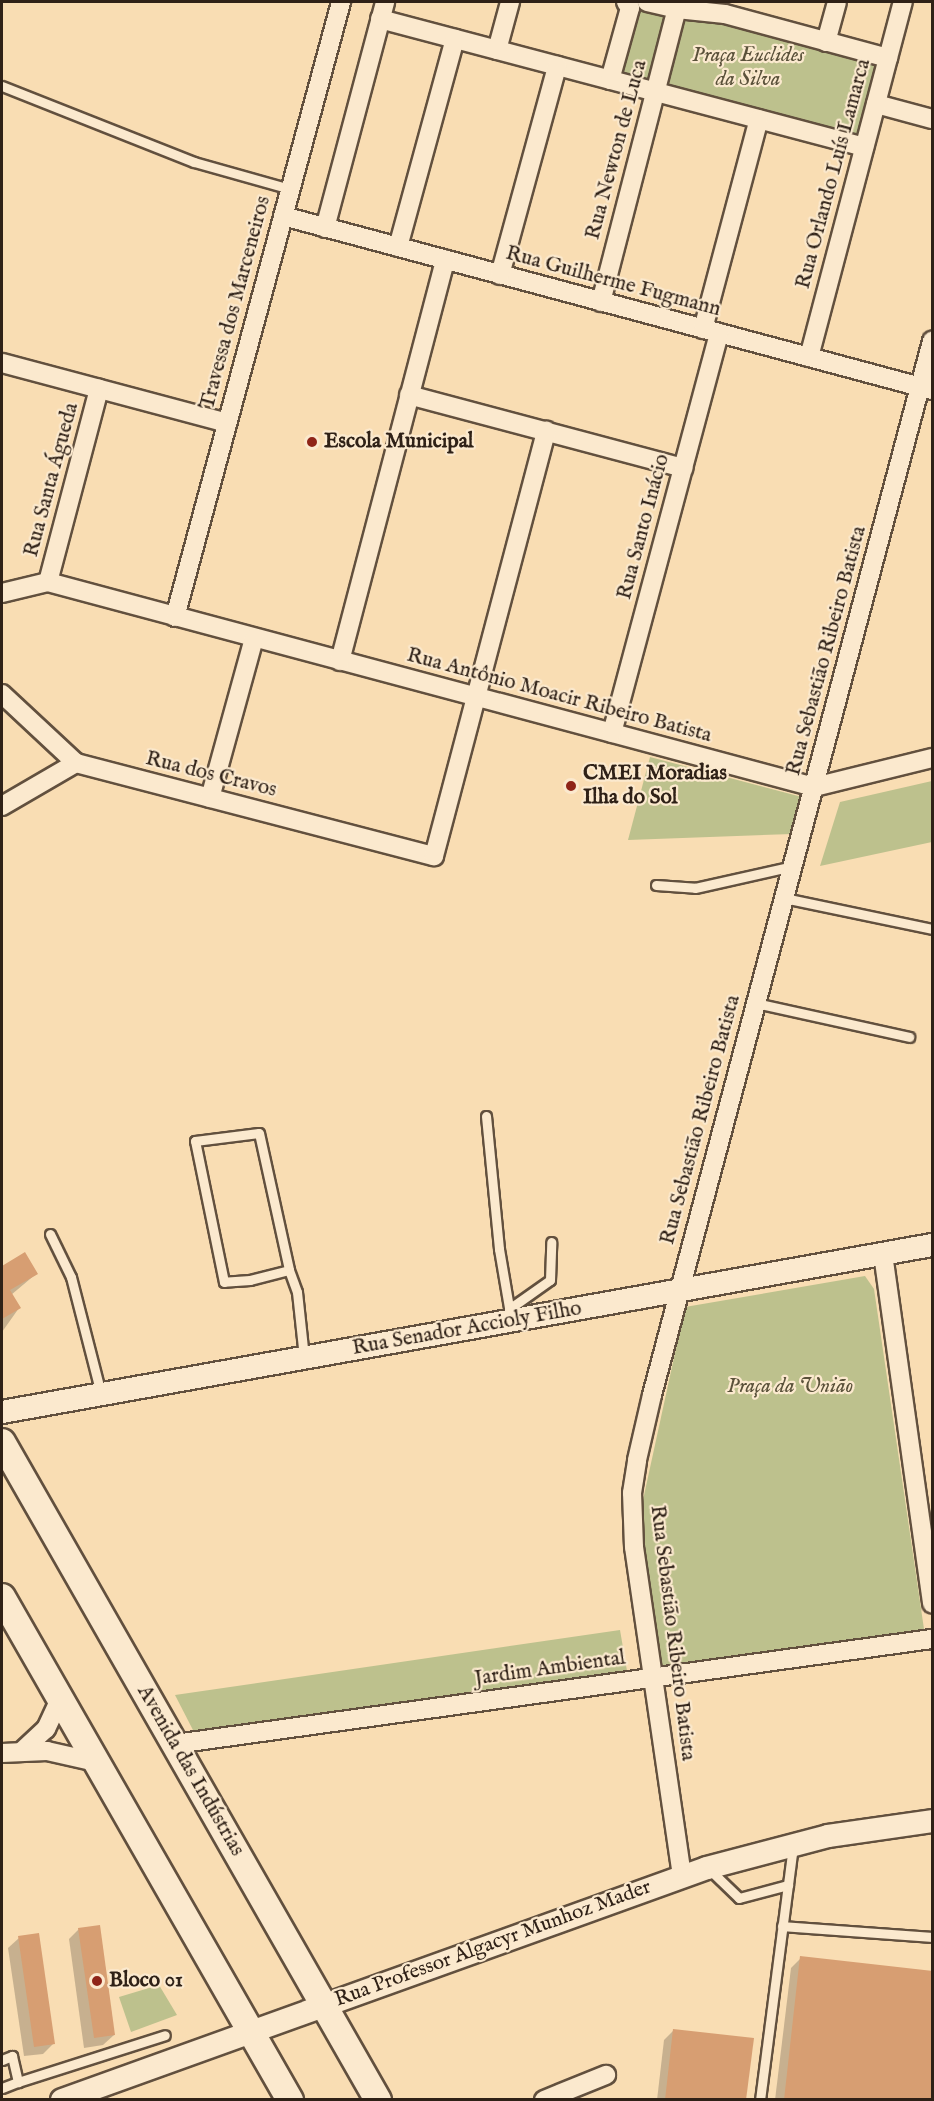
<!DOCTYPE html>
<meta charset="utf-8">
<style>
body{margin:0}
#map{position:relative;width:934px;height:2101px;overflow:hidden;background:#f9ddb3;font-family:"IM FELL English",serif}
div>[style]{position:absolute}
.green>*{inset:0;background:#bdc18d}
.shadow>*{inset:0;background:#0003}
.building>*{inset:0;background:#d79e72}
.roads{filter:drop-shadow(2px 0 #62503e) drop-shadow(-2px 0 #62503e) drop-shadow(0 2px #62503e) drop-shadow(0 -2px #62503e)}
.service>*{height:9px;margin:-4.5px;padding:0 4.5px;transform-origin:4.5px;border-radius:4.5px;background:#fbe9ce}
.minor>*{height:18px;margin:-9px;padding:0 9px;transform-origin:9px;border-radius:9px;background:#fbe9ce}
.tertiary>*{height:22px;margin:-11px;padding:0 11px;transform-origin:11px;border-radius:11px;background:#fbe9ce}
.secondary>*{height:26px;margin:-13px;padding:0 13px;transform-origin:13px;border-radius:13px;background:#fbe9ce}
.dots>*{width:16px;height:16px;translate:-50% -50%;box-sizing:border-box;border:3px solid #fbe9ce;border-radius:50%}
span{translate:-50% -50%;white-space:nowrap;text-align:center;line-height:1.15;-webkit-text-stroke:4.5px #fbe9ce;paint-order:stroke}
.park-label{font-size:21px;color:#5a513a;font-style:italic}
.street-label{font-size:21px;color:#2f2117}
.poi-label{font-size:21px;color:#2f2117;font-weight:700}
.left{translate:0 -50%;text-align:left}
.frame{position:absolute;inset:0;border:3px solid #2f2117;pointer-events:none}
</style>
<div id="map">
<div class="green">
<div style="clip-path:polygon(636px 6px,685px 18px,725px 23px,879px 63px,859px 137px,618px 73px)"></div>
<div style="clip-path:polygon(650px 757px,802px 797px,792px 834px,628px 840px)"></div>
<div style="clip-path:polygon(932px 781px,932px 842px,820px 866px,840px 802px)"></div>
<div style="clip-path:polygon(865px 1276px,874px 1289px,924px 1629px,657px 1667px,646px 1583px,643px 1500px,685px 1307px)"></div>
<div style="clip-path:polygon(620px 1630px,627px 1671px,194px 1732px,175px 1695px)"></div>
<div style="clip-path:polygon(159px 1985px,177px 2015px,131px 2032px,119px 1997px)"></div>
</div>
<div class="shadow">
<div style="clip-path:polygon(24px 1254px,36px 1274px,11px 1295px,19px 1308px,2px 1332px,2px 1268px)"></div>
<div style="clip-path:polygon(79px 1929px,114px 2035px,103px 2045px,84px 2048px,69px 1939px)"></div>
<div style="clip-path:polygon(19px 1938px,53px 2044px,43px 2054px,24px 2056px,8px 1948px)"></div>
<div style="clip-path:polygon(801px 1958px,932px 2100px,775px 2100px,791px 1968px)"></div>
<div style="clip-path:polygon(674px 2030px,745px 2100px,657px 2100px,664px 2040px)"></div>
</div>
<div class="building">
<div style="clip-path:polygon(25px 1252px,38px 1274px,10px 1290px,21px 1308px,2px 1319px,2px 1266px)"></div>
<div style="clip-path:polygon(100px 1925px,115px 2035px,94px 2038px,78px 1928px)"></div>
<div style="clip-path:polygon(39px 1933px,55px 2044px,34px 2047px,18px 1936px)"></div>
<div style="clip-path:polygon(800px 1956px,933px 1971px,933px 2100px,784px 2100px)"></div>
<div style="clip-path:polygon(673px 2029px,754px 2038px,746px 2100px,665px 2100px)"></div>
</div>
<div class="roads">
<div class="service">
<div style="left:2px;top:86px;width:206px;rotate:21.6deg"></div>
<div style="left:194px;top:162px;width:100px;rotate:15.7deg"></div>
<div style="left:656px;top:885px;width:39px;rotate:4deg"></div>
<div style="left:695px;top:888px;width:100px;rotate:-12.7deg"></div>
<div style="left:784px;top:898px;width:151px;rotate:11.8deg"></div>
<div style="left:756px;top:1003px;width:157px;rotate:12.5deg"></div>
<div style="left:486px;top:1116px;width:134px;rotate:84.4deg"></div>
<div style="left:499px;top:1249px;width:71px;rotate:80.3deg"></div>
<div style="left:50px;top:1234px;width:48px;rotate:64deg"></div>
<div style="left:71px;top:1277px;width:121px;rotate:75.6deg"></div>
<div style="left:289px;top:1270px;width:40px;rotate:165.6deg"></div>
<div style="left:250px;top:1280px;width:26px;rotate:176deg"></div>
<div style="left:224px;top:1282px;width:144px;rotate:-101.6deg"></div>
<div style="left:195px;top:1141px;width:64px;rotate:-7.1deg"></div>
<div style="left:259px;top:1133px;width:140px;rotate:77.6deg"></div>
<div style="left:289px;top:1270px;width:23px;rotate:70deg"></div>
<div style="left:297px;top:1292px;width:65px;rotate:83.9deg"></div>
<div style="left:509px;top:1309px;width:50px;rotate:-35.3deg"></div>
<div style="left:550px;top:1280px;width:38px;rotate:-88deg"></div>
<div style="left:710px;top:1870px;width:40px;rotate:44deg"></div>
<div style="left:739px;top:1898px;width:51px;rotate:-14.9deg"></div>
<div style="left:782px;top:1926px;width:150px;rotate:4.2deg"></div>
<div style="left:2px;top:2060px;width:11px;rotate:-22deg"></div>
<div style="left:12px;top:2056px;width:27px;rotate:77deg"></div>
<div style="left:18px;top:2082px;width:154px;rotate:-17.7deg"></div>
<div style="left:2px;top:2088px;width:17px;rotate:-21deg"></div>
<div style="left:760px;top:2100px;width:256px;rotate:-82.6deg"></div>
</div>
<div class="minor">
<div style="left:647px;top:2px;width:31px;rotate:13deg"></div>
<div style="left:677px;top:9px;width:48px;rotate:5.9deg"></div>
<div style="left:725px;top:14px;width:169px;rotate:15.1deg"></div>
<div style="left:380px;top:19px;width:501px;rotate:14.81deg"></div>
<div style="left:826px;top:42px;width:41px;rotate:-74.6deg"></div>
<div style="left:497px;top:50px;width:50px;rotate:-74.8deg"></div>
<div style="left:610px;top:80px;width:75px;rotate:-74.5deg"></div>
<div style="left:630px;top:8px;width:7px;rotate:-124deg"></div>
<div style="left:876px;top:104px;width:58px;rotate:15deg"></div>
<div style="left:283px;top:216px;width:672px;rotate:15.01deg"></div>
<div style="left:325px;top:228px;width:234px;rotate:-75.1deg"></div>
<div style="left:398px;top:247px;width:216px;rotate:-74.7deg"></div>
<div style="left:500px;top:275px;width:217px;rotate:-74.7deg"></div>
<div style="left:601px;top:302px;width:303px;rotate:-75.5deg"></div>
<div style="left:703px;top:329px;width:217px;rotate:-75.1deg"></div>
<div style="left:809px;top:357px;width:367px;rotate:-75.2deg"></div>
<div style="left:2px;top:363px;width:233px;rotate:14.9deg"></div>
<div style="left:409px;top:395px;width:284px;rotate:14.9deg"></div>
<div style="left:48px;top:582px;width:200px;rotate:-75.2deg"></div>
<div style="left:2px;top:593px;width:47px;rotate:-13.4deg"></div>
<div style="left:48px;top:582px;width:793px;rotate:14.98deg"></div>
<div style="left:814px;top:787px;width:122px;rotate:-13.8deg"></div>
<div style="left:175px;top:617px;width:637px;rotate:-74.89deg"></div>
<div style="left:340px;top:661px;width:415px;rotate:-75.3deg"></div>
<div style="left:2px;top:694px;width:101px;rotate:43deg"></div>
<div style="left:76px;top:763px;width:370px;rotate:14.6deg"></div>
<div style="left:434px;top:856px;width:440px;rotate:-75.2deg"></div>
<div style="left:612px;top:733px;width:414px;rotate:-75deg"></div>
<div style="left:210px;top:798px;width:166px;rotate:-74.6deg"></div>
<div style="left:2px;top:806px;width:86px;rotate:-30.2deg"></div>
<div style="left:883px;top:1254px;width:353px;rotate:82deg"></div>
<div style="left:175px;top:1744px;width:764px;rotate:-7.9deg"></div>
<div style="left:22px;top:1751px;width:33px;rotate:-43deg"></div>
<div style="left:46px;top:1729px;width:33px;rotate:-65deg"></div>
<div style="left:2px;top:1753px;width:45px;rotate:-2.5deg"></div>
<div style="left:47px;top:1751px;width:50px;rotate:12.7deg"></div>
<div style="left:682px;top:1876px;width:332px;rotate:-98.3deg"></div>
<div style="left:634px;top:1547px;width:54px;rotate:-92.1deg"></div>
<div style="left:632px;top:1493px;width:33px;rotate:-81deg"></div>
<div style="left:637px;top:1460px;width:67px;rotate:-77deg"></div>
<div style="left:652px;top:1395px;width:1091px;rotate:-75.12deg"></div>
<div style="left:544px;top:2100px;width:67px;rotate:-22deg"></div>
</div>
<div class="tertiary">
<div style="left:2px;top:1412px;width:945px;rotate:-10.18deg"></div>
<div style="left:62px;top:2100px;width:685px;rotate:-19.78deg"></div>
<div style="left:707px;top:1868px;width:125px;rotate:-14.8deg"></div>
<div style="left:828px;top:1836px;width:105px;rotate:-8.2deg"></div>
</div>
<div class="secondary">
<div style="left:2px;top:1442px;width:758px;rotate:60.26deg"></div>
<div style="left:2px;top:1597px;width:580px;rotate:60.21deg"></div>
</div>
</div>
<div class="dots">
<div style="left:312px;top:442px;background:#8f2418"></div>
<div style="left:571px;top:786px;background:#8f2418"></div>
<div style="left:97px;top:1981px;background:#8f2418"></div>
</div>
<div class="park-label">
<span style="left:748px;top:68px">Praça Euclides<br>da Silva</span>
<span style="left:790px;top:1387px">Praça da União</span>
</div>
<div class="street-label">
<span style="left:617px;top:150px;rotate:-75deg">Rua Newton de Luca</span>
<span style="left:834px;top:174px;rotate:-75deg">Rua Orlando Luís Lamarca</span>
<span style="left:613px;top:282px;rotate:15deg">Rua Guilherme Fugmann</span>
<span style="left:236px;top:303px;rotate:-75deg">Travessa dos Marceneiros</span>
<span style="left:52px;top:480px;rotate:-75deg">Rua Santa Águeda</span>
<span style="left:644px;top:527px;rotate:-75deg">Rua Santo Inácio</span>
<span style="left:827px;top:651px;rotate:-75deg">Rua Sebastião Ribeiro Batista</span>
<span style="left:559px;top:696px;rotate:15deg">Rua Antônio Moacir Ribeiro Batista</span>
<span style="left:211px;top:775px;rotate:14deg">Rua dos Cravos</span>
<span style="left:701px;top:1120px;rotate:-75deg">Rua Sebastião Ribeiro Batista</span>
<span style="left:467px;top:1329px;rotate:-10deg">Rua Senador Accioly Filho</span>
<span style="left:672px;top:1633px;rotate:83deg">Rua Sebastião Ribeiro Batista</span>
<span style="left:550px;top:1669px;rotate:-8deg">Jardim Ambiental</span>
<span style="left:190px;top:1771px;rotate:60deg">Avenida das Indústrias</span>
<span style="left:493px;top:1944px;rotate:-20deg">Rua Professor Algacyr Munhoz Mader</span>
</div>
<div class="poi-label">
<span class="left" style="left:324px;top:442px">Escola Municipal</span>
<span class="left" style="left:583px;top:786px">CMEI Moradias<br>Ilha do Sol</span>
<span class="left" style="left:109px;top:1981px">Bloco 01</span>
</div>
<div class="frame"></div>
</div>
